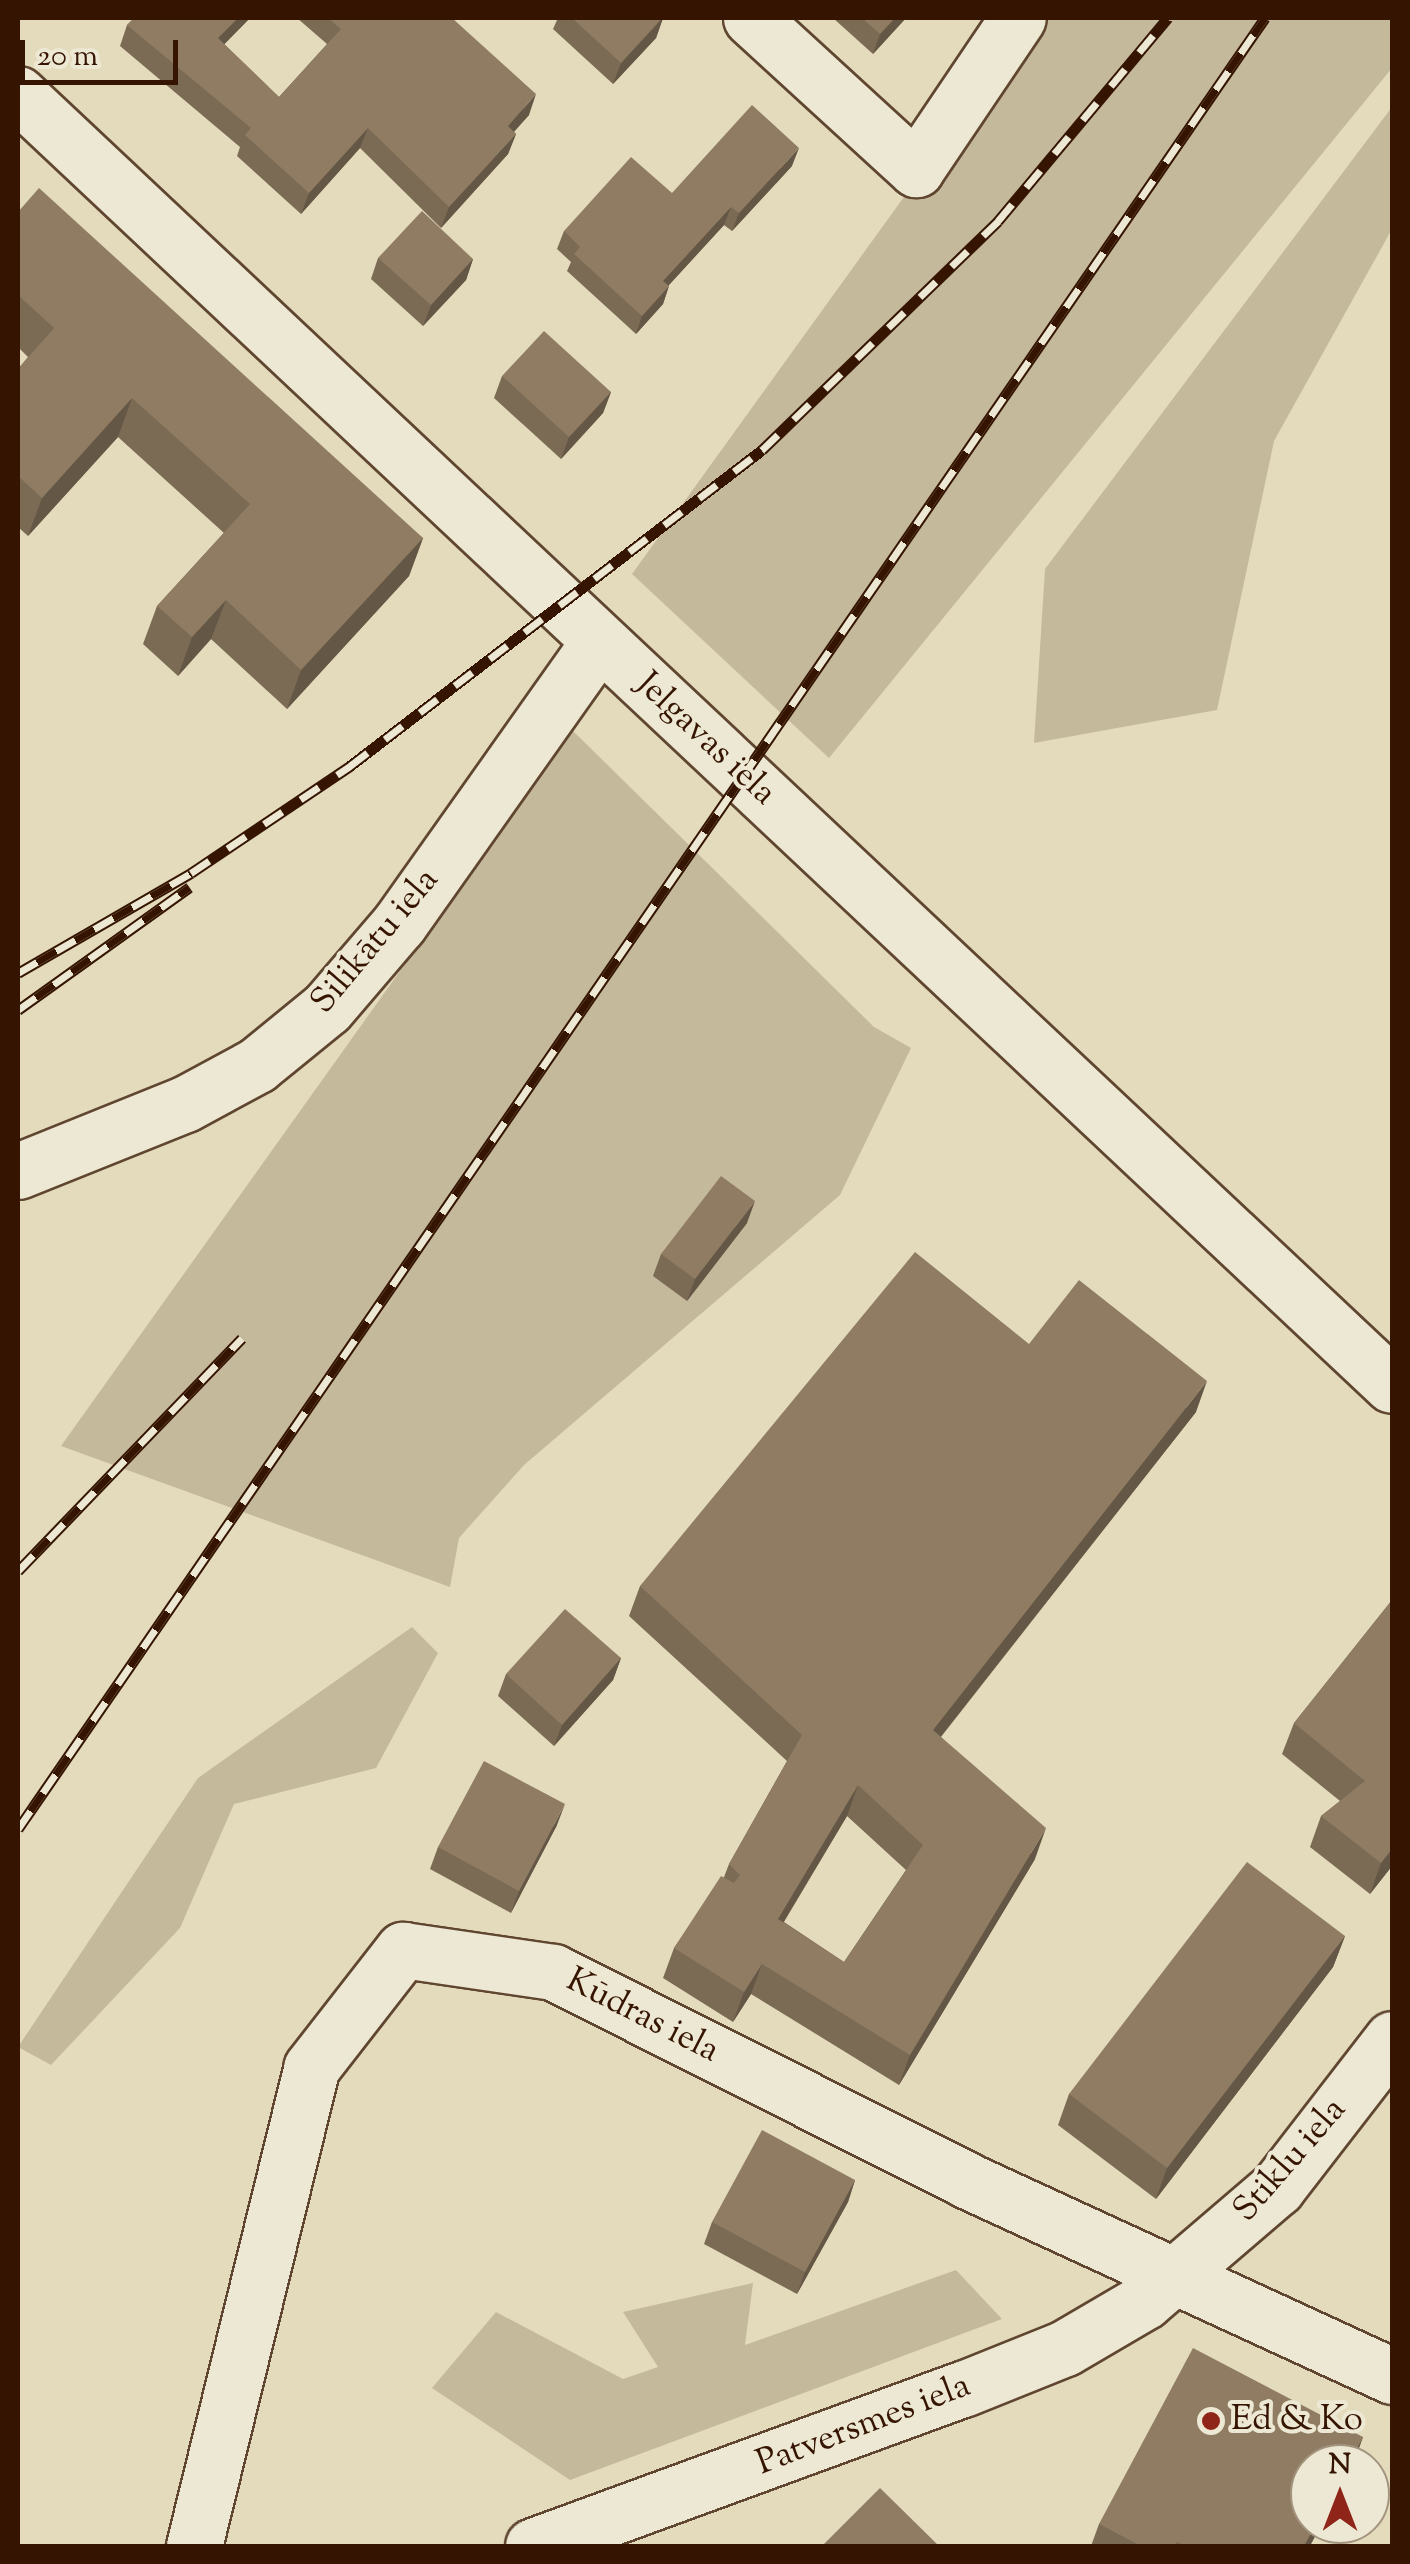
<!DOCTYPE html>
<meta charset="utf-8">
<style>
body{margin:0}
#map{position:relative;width:1410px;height:2564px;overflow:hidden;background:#e3dbbc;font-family:"Sorts Mill Goudy",serif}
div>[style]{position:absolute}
.green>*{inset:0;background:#c5b99c}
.roads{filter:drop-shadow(2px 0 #604630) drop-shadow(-2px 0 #604630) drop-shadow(0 2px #604630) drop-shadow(0 -2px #604630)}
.minor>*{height:55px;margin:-27.5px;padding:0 27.5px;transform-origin:27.5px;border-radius:27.5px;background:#ede8d3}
.rail>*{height:11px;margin-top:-5.5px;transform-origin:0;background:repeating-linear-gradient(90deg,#ede8d3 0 22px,#351502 0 44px);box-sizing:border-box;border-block:2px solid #351502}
.wall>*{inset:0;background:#7b6b55}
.shaded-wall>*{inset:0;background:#645745}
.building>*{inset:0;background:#8f7c63}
.dots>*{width:28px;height:28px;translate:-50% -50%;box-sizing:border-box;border:5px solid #ede8d3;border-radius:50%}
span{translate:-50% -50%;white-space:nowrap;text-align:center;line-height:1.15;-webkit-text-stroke:8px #ede8d3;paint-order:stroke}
.street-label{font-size:35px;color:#351502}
.poi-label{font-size:35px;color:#351502}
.left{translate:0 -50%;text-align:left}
.frame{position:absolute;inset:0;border:20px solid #351502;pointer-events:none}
.north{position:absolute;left:1290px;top:2444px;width:100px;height:100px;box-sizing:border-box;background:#ede8d3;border:2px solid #a3947f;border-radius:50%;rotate:0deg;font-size:28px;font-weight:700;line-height:40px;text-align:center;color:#351502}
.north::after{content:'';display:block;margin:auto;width:35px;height:45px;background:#8f2418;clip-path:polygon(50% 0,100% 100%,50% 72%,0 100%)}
.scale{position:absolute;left:20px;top:40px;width:158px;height:45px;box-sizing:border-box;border:5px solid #351502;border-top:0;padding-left:12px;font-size:30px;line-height:35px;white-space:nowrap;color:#351502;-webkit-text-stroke:8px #ede8d3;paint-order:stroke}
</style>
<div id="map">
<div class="green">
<div style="clip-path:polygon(1033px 18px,1392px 18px,1392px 68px,829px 758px,632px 574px)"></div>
<div style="clip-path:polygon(1392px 107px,1392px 229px,1274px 441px,1217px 710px,1034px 743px,1045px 569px)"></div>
<div style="clip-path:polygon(572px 730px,874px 1027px,911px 1048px,840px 1195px,524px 1465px,459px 1538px,450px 1587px,61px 1446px)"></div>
<div style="clip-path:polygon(412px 1627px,438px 1653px,376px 1768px,234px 1804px,180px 1928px,51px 2065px,18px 2047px,198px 1778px)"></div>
<div style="clip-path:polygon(956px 2270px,1002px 2319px,570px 2480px,432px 2388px,496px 2312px,623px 2379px,658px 2367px,623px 2312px,753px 2283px,745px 2345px)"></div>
</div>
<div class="roads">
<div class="minor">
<div style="left:751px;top:18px;width:224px;rotate:42.5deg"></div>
<div style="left:916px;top:169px;width:182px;rotate:-56deg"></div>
<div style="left:18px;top:94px;width:1885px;rotate:43.22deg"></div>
<div style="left:18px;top:1171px;width:180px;rotate:-21.9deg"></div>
<div style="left:185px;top:1104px;width:82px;rotate:-28.4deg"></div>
<div style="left:257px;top:1065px;width:90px;rotate:-39.2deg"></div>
<div style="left:327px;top:1008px;width:111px;rotate:-49.4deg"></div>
<div style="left:399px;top:924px;width:346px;rotate:-54.7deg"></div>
<div style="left:194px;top:2546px;width:492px;rotate:-76.2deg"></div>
<div style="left:311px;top:2068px;width:150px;rotate:-52.1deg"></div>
<div style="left:403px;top:1950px;width:152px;rotate:8.3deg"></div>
<div style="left:553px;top:1972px;width:462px;rotate:26.7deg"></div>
<div style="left:966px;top:2180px;width:469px;rotate:24.7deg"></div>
<div style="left:533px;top:2546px;width:458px;rotate:-20.1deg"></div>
<div style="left:963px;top:2389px;width:110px;rotate:-21.9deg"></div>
<div style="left:1065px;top:2348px;width:93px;rotate:-30.4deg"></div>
<div style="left:1145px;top:2301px;width:174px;rotate:-40.6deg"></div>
<div style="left:1277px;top:2188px;width:188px;rotate:-52.3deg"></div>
</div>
</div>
<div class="rail">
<div style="left:18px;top:973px;width:200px;rotate:-30deg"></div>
<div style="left:191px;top:873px;width:192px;rotate:-33.9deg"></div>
<div style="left:350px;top:766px;width:519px;rotate:-37.49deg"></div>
<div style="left:762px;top:450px;width:329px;rotate:-44.1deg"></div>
<div style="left:998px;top:221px;width:265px;rotate:-50.1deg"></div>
<div style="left:18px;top:1010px;width:211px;rotate:-35.6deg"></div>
<div style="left:18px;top:1571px;width:323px;rotate:-46.1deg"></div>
<div style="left:18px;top:1829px;width:2199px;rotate:-55.45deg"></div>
</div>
<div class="wall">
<div style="clip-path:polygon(134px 18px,250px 18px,224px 44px,279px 97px,327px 44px,297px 18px,452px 18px,529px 115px,514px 132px,516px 134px,508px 154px,441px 228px,360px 148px,301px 214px,237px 156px,240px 147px,120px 46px,127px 25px)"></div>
<div style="clip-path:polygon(558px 18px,663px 18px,656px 38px,613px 84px,553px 29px)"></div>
<div style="clip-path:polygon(833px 18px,906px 18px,873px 54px)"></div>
<div style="clip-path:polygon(792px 166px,732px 231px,724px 225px,669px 285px,663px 304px,636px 334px,567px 271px,571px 262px,557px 249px,564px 231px,672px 193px)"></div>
<div style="clip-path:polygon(18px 212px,423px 538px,409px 576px,287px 709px,211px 639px,178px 676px,143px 644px,157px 606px,224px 533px,118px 437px,28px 536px,18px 527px,18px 369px,28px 357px,18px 347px)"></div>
<div style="clip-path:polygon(378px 258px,473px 259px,466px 280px,423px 326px,371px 279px)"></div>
<div style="clip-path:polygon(502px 376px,611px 392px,603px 413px,561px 459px,494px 398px)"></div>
<div style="clip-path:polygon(747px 1223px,687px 1301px,653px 1276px,661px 1254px)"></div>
<div style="clip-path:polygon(evenodd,1029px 1344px,1196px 1412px,941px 1737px,1035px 1859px,899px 2085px,751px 1994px,733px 2022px,663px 1978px,674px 1948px,724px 1877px,729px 1864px,787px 1761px,629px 1616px,640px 1586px,1029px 1344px,847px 1816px,906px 1870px,844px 1962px,784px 1922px,847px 1816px)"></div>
<div style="clip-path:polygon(1392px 1600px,1392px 1866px,1370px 1894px,1310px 1847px,1321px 1816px,1340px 1801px,1282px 1754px,1294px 1723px)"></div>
<div style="clip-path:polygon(621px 1658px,613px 1680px,554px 1746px,498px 1696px,506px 1674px)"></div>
<div style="clip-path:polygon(557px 1825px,511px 1913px,430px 1869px,438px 1847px)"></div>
<div style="clip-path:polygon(1345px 1936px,1333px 1967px,1156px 2199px,1058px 2125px,1069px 2094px)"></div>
<div style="clip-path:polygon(855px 2180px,848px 2202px,797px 2294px,704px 2244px,712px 2222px)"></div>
<div style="clip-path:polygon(1363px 2437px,1353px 2464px,1310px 2464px,1310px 2546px,1091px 2546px,1099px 2524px)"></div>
</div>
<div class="shaded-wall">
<div style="clip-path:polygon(238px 18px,250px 18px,210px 59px,218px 38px)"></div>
<div style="clip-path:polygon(663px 18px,656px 38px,613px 84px,621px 63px)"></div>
<div style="clip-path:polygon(895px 18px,906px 18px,873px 54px,880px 34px)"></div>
<div style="clip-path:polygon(536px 94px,529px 115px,500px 147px,508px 126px)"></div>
<div style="clip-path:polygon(368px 128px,360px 148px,301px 214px,309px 193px)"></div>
<div style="clip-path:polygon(516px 134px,508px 154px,441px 228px,449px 207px)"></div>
<div style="clip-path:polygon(799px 148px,792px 166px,732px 231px,739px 213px)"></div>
<div style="clip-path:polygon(731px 207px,724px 225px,657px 298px,663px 281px)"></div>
<div style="clip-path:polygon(473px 259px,466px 280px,423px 326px,431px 305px)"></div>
<div style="clip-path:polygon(669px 286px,663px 304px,636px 334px,642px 316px)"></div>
<div style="clip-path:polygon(611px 392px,603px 413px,561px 459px,569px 437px)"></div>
<div style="clip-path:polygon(132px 398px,118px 437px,28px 536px,42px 498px)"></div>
<div style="clip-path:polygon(423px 538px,409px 576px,287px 709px,301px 670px)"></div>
<div style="clip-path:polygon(226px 600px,211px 639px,178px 676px,192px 637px)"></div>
<div style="clip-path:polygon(755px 1201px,747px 1223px,687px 1301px,695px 1279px)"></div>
<div style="clip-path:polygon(1207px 1381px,1196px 1412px,922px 1760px,933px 1730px)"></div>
<div style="clip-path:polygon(621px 1658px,613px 1680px,554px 1746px,562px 1725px)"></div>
<div style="clip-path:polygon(858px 1785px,847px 1816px,767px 1949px,778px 1919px)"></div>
<div style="clip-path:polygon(565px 1804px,557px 1825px,511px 1913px,519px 1891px)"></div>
<div style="clip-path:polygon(1046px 1828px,1035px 1859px,899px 2085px,910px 2055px)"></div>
<div style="clip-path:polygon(1392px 1849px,1392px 1866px,1370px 1894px,1381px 1863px)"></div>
<div style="clip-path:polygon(1345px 1936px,1333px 1967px,1156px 2199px,1167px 2168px)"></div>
<div style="clip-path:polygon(762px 1964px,751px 1994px,733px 2022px,744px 1992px)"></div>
<div style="clip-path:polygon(855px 2180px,848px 2202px,797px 2294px,805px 2272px)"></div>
<div style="clip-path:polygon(1363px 2437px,1353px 2464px,1349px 2464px)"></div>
<div style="clip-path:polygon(1316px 2524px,1322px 2524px,1310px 2546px,1304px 2546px)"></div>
</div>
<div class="building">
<div style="clip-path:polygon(134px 18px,238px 18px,218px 38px,279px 97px,341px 29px,328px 18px,452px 18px,536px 94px,508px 126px,516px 134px,449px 207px,368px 128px,309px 193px,245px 135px,251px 128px,127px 25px)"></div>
<div style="clip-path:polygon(572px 18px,662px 18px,621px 63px)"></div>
<div style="clip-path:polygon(862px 18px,895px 18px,880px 34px)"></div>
<div style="clip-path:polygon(752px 105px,799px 148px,739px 213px,731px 207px,663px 281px,669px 286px,642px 316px,574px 254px,580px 247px,564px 231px,631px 157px,672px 193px)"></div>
<div style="clip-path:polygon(39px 188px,423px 538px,301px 670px,226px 600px,192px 637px,157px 606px,250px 504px,132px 398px,42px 498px,18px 476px,18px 369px,54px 328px,18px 295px,18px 212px)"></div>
<div style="clip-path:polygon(422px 211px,473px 259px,431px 305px,378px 258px)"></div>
<div style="clip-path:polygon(544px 331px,611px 392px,569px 437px,502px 376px)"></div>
<div style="clip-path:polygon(721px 1176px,755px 1201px,695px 1279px,661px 1254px)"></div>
<div style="clip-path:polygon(evenodd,915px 1252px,1029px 1344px,1079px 1280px,1207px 1381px,933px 1730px,1046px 1828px,910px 2055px,762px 1964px,744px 1992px,674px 1948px,721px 1876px,734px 1883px,740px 1875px,729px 1864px,802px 1735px,640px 1586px,915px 1252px,858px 1785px,923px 1845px,844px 1962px,778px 1919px,858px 1785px)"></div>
<div style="clip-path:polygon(1392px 1600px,1392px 1849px,1381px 1863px,1321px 1816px,1365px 1781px,1294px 1723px)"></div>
<div style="clip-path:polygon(565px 1609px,621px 1658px,562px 1725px,506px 1674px)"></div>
<div style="clip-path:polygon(484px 1761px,565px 1804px,519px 1891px,438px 1847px)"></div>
<div style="clip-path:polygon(1247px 1862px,1345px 1936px,1167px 2168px,1069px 2094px)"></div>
<div style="clip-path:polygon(762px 2130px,855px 2180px,805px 2272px,712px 2222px)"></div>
<div style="clip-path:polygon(1193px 2348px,1363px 2437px,1349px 2464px,1310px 2464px,1310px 2524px,1316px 2524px,1304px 2546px,1185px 2546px,1177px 2542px,1174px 2546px,1141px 2546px,1099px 2524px)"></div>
<div style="clip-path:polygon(880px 2488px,939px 2546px,822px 2546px)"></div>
<div style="clip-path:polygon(625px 2545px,684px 2546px,625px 2546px)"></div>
</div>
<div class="dots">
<div style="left:1211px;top:2421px;background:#8f2418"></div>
</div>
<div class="street-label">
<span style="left:705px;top:740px;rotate:43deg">Jelgavas iela</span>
<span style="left:376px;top:942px;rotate:-50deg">Silikātu iela</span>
<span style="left:642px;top:2017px;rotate:27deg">Kūdras iela</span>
<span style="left:1291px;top:2161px;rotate:-49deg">Stiklu iela</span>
<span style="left:864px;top:2426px;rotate:-21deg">Patversmes iela</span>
</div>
<div class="poi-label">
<span class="left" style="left:1231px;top:2421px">Ed &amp; Ko</span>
</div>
<div class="frame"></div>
<div class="north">N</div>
<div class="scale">20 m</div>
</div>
